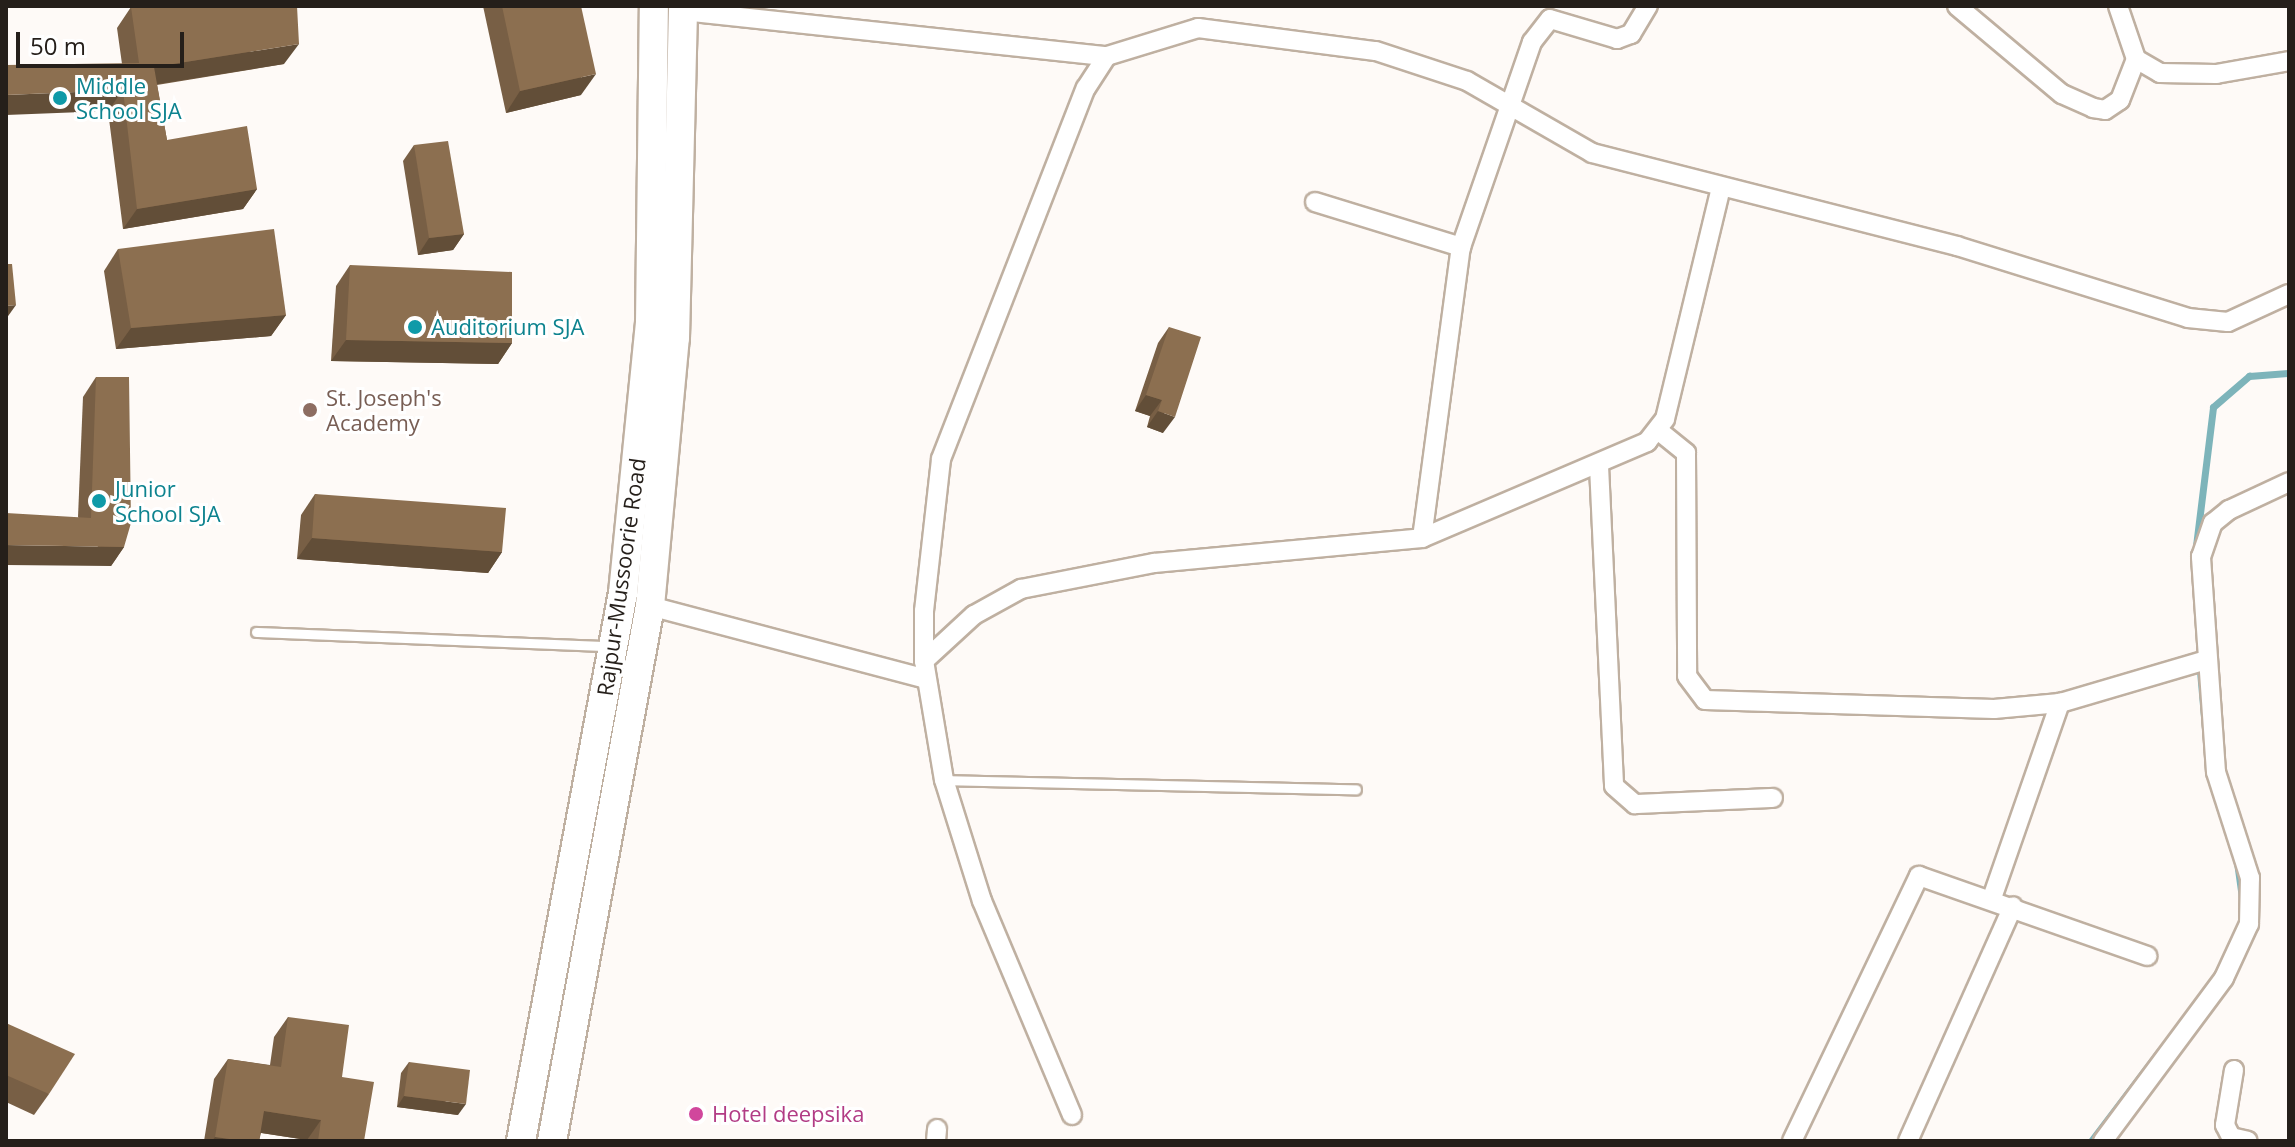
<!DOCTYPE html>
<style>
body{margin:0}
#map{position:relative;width:2295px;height:1147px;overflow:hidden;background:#fefaf7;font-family:"Open Sans",sans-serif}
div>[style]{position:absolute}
.stream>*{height:7px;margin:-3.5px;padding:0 3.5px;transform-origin:3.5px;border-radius:3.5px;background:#7db4ba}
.roads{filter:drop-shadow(2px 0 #bfb0a1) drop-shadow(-2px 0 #bfb0a1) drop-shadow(0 2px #bfb0a1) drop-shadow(0 -2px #bfb0a1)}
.service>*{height:9px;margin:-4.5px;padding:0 4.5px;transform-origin:4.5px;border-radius:4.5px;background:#fff}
.minor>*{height:18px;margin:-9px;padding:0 9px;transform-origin:9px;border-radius:9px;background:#fff}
.primary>*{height:28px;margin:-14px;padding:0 14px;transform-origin:14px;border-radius:14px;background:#fff}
.wall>*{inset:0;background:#785f45}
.shaded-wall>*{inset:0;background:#624e38}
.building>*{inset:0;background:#8c6f50}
.dots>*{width:22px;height:22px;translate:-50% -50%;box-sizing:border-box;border:4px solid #fff;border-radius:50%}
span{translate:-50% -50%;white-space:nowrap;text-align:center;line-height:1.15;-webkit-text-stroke:6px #fff;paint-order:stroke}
.culture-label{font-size:22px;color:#0d838f}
.left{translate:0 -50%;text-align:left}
.education-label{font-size:22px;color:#785e54}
.street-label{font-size:22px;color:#251f1a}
.hotel-label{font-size:22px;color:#b23c85}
.frame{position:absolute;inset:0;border:8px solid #251f1a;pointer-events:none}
.scale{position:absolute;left:16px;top:32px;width:168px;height:36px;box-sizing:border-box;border:4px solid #251f1a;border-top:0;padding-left:10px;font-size:24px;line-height:28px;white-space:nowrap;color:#251f1a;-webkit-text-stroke:6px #fff;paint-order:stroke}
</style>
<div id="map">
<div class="stream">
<div style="left:2195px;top:554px;width:148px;rotate:-83deg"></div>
<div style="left:2213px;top:407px;width:48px;rotate:-40.7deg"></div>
<div style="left:2249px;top:376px;width:40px;rotate:-4.3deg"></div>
<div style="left:2200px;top:671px;width:102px;rotate:85deg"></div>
<div style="left:2237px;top:862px;width:35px;rotate:82deg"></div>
<div style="left:2091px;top:1141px;width:114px;rotate:-52.8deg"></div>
</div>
<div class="roads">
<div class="service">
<div style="left:256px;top:632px;width:355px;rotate:2.3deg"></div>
<div style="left:944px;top:780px;width:412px;rotate:1.3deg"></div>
</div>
<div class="minor">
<div style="left:1957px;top:6px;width:137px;rotate:40deg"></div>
<div style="left:2062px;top:94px;width:34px;rotate:24deg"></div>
<div style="left:2093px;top:108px;width:12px;rotate:9deg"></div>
<div style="left:2105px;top:110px;width:18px;rotate:-34deg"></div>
<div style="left:2120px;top:100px;width:44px;rotate:-68.7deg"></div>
<div style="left:2118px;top:6px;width:56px;rotate:71.2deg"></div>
<div style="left:2136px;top:59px;width:28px;rotate:30deg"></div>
<div style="left:2160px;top:73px;width:56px;rotate:1deg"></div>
<div style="left:2216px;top:74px;width:74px;rotate:-10.1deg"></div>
<div style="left:683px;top:11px;width:426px;rotate:6.1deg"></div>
<div style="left:1315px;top:202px;width:153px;rotate:17.1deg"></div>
<div style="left:1659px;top:431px;width:35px;rotate:39deg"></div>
<div style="left:1686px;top:453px;width:223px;rotate:89.7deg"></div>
<div style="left:1687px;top:676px;width:30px;rotate:53deg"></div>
<div style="left:1705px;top:700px;width:289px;rotate:1.8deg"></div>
<div style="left:1994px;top:709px;width:66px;rotate:-5.2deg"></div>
<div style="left:2060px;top:703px;width:152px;rotate:-16.4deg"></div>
<div style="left:1599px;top:466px;width:320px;rotate:87.3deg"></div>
<div style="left:1614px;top:786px;width:28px;rotate:41deg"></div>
<div style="left:1635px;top:804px;width:138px;rotate:-2.5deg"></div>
<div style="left:1422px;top:538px;width:294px;rotate:-82.4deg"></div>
<div style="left:1461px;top:247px;width:217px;rotate:-70.9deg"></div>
<div style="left:1532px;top:42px;width:29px;rotate:-52deg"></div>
<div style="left:1550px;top:19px;width:70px;rotate:16.6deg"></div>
<div style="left:1617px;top:39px;width:15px;rotate:-20deg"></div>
<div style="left:1631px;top:34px;width:33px;rotate:-59deg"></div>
<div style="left:650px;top:606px;width:285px;rotate:14.8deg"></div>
<div style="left:924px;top:661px;width:68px;rotate:-42.6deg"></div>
<div style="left:974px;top:615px;width:54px;rotate:-29deg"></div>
<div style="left:1021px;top:589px;width:136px;rotate:-11.1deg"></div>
<div style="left:1154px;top:563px;width:269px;rotate:-5.3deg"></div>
<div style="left:1422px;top:538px;width:245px;rotate:-23.1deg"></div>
<div style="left:1647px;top:442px;width:29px;rotate:-52deg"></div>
<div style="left:1665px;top:419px;width:238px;rotate:-76.4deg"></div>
<div style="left:1992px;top:898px;width:207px;rotate:-70.8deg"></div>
<div style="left:2234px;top:1070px;width:56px;rotate:99.3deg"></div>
<div style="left:2225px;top:1125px;width:13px;rotate:63deg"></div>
<div style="left:2231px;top:1137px;width:17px;rotate:13deg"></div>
<div style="left:1072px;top:1115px;width:232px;rotate:-112.8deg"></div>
<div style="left:982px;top:901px;width:127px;rotate:-107.4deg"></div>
<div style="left:944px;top:780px;width:121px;rotate:-99.5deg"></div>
<div style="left:924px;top:661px;width:50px;rotate:-90deg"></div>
<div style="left:924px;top:611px;width:153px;rotate:-83.6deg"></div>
<div style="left:941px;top:459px;width:398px;rotate:-68.7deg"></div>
<div style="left:1086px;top:88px;width:38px;rotate:-57deg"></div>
<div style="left:1107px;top:56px;width:95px;rotate:-17.1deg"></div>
<div style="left:1198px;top:28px;width:179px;rotate:7.4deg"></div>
<div style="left:1376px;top:51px;width:96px;rotate:18.2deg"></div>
<div style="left:1467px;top:81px;width:144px;rotate:29.9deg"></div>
<div style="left:1592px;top:153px;width:377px;rotate:14.3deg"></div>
<div style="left:1957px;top:246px;width:242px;rotate:17.3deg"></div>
<div style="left:2188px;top:318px;width:40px;rotate:5.7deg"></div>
<div style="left:2228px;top:322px;width:67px;rotate:-24.7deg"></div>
<div style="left:936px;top:1141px;width:12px;rotate:-85deg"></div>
<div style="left:1792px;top:1141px;width:294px;rotate:-64.4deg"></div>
<div style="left:1919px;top:876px;width:242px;rotate:19.3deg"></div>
<div style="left:1908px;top:1141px;width:257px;rotate:-65.9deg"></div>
<div style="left:2103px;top:1141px;width:203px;rotate:-53.4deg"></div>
<div style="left:2224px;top:978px;width:60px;rotate:-65.2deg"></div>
<div style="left:2249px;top:924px;width:46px;rotate:-88.8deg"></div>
<div style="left:2250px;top:878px;width:111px;rotate:-107.8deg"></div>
<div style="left:2216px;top:772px;width:216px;rotate:-94deg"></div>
<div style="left:2201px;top:557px;width:36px;rotate:-71deg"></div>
<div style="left:2213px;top:523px;width:21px;rotate:-39deg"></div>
<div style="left:2229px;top:510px;width:66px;rotate:-25deg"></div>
</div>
<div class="primary">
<div style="left:521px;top:1141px;width:557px;rotate:-79.46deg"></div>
<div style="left:623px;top:593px;width:271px;rotate:-84.3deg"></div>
<div style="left:650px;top:323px;width:317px;rotate:-89.3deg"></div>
<div style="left:552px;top:1141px;width:544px;rotate:-79.62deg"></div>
<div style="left:650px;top:606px;width:269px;rotate:-84.7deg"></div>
<div style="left:675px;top:338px;width:332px;rotate:-88.6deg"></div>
</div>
</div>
<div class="wall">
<div style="clip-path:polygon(483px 6px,581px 6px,581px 95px,506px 113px)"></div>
<div style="clip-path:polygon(131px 7px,284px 64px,157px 85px,167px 140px,257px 189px,243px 209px,123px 229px,108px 111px,122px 64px,117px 28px)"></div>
<div style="clip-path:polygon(414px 145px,464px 234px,453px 250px,418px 255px,403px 161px)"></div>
<div style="clip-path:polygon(118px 249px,286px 315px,271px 336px,116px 349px,104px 271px)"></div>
<div style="clip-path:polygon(350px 265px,512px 343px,498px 364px,331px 361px,336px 286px)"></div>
<div style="clip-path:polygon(1169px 327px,1163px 433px,1147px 427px,1150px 416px,1135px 411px,1158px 343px)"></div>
<div style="clip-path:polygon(96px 377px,124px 547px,111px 566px,78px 517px,83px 397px)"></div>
<div style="clip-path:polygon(315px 494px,502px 552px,488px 573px,297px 559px,301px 515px)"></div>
<div style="clip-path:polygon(288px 1017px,342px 1077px,364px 1141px,307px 1141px,307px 1140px,261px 1133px,259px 1141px,204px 1141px,214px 1079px,228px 1059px,270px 1065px,274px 1037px)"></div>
<div style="clip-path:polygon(6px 1023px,49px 1094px,34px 1115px,6px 1102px)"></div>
<div style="clip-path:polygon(409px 1062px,458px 1115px,397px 1107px,401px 1073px)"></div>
</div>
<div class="shaded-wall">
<div style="clip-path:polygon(299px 44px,284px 64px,139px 87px,154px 67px)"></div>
<div style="clip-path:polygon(596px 74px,581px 95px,506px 113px,520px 91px)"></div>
<div style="clip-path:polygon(123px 90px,108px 111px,6px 115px,6px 95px)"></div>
<div style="clip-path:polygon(257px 189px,243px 209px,123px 229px,137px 209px)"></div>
<div style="clip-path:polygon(464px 234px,453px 250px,418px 255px,429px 238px)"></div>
<div style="clip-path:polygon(16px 305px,6px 319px,6px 306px)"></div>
<div style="clip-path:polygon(286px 315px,271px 336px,116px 349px,131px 328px)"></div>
<div style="clip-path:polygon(346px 340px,512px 343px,498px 364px,331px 361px)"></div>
<div style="clip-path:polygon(1146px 395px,1162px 400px,1150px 416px,1135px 411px)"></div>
<div style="clip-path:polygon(1158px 411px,1175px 417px,1163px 433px,1147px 427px)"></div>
<div style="clip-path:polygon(312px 538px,502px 552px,488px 573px,297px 559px)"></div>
<div style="clip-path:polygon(6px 545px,124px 547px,111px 566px,6px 565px)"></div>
<div style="clip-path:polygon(404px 1096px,466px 1104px,458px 1115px,397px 1107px)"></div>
<div style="clip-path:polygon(264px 1111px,321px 1120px,307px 1140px,250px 1131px)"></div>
<div style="clip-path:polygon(215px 1137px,244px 1141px,212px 1141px)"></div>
</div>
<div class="building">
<div style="clip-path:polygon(158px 6px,297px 6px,299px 44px,154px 67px,167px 140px,247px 126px,257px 189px,137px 209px,123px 90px,6px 95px,6px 65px,139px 63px,131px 7px)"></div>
<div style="clip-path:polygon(502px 6px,581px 6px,596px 74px,520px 91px)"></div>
<div style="clip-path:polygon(448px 141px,464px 234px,429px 238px,414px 145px)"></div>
<div style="clip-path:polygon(274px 229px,286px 315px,131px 328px,118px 249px)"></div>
<div style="clip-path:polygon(6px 264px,12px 264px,16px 305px,6px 306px)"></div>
<div style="clip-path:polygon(350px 265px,512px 272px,512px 343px,346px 340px)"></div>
<div style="clip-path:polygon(1169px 327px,1201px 337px,1175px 417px,1158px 411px,1162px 400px,1146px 395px)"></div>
<div style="clip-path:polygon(96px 377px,129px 377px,131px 523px,124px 547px,6px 545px,6px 513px,91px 518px)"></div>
<div style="clip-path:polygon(315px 494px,506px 508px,502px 552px,312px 538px)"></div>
<div style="clip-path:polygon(288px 1017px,349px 1025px,342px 1077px,374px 1082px,364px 1141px,318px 1141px,321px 1120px,264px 1111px,259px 1141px,244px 1141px,215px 1137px,228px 1059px,281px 1067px)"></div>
<div style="clip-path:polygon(6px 1023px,75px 1054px,49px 1094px,6px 1075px)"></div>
<div style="clip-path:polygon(409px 1062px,470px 1070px,466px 1104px,404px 1096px)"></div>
</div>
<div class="dots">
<div style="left:60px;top:98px;background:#0f9aa8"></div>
<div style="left:415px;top:327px;background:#0f9aa8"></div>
<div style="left:310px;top:410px;background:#8d6e63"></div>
<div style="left:99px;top:501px;background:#0f9aa8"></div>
<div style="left:696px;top:1114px;background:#d1479c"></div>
</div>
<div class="culture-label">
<span class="left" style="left:76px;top:98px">Middle<br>School SJA</span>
<span class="left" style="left:431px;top:327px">Auditorium SJA</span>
<span class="left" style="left:115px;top:501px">Junior<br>School SJA</span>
</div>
<div class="education-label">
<span class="left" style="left:326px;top:410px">St. Joseph's<br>Academy</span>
</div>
<div class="street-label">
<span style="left:621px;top:577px;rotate:-82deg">Rajpur-Mussoorie Road</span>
</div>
<div class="hotel-label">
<span class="left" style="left:712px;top:1114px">Hotel deepsika</span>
</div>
<div class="frame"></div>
<div class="scale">50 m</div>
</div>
